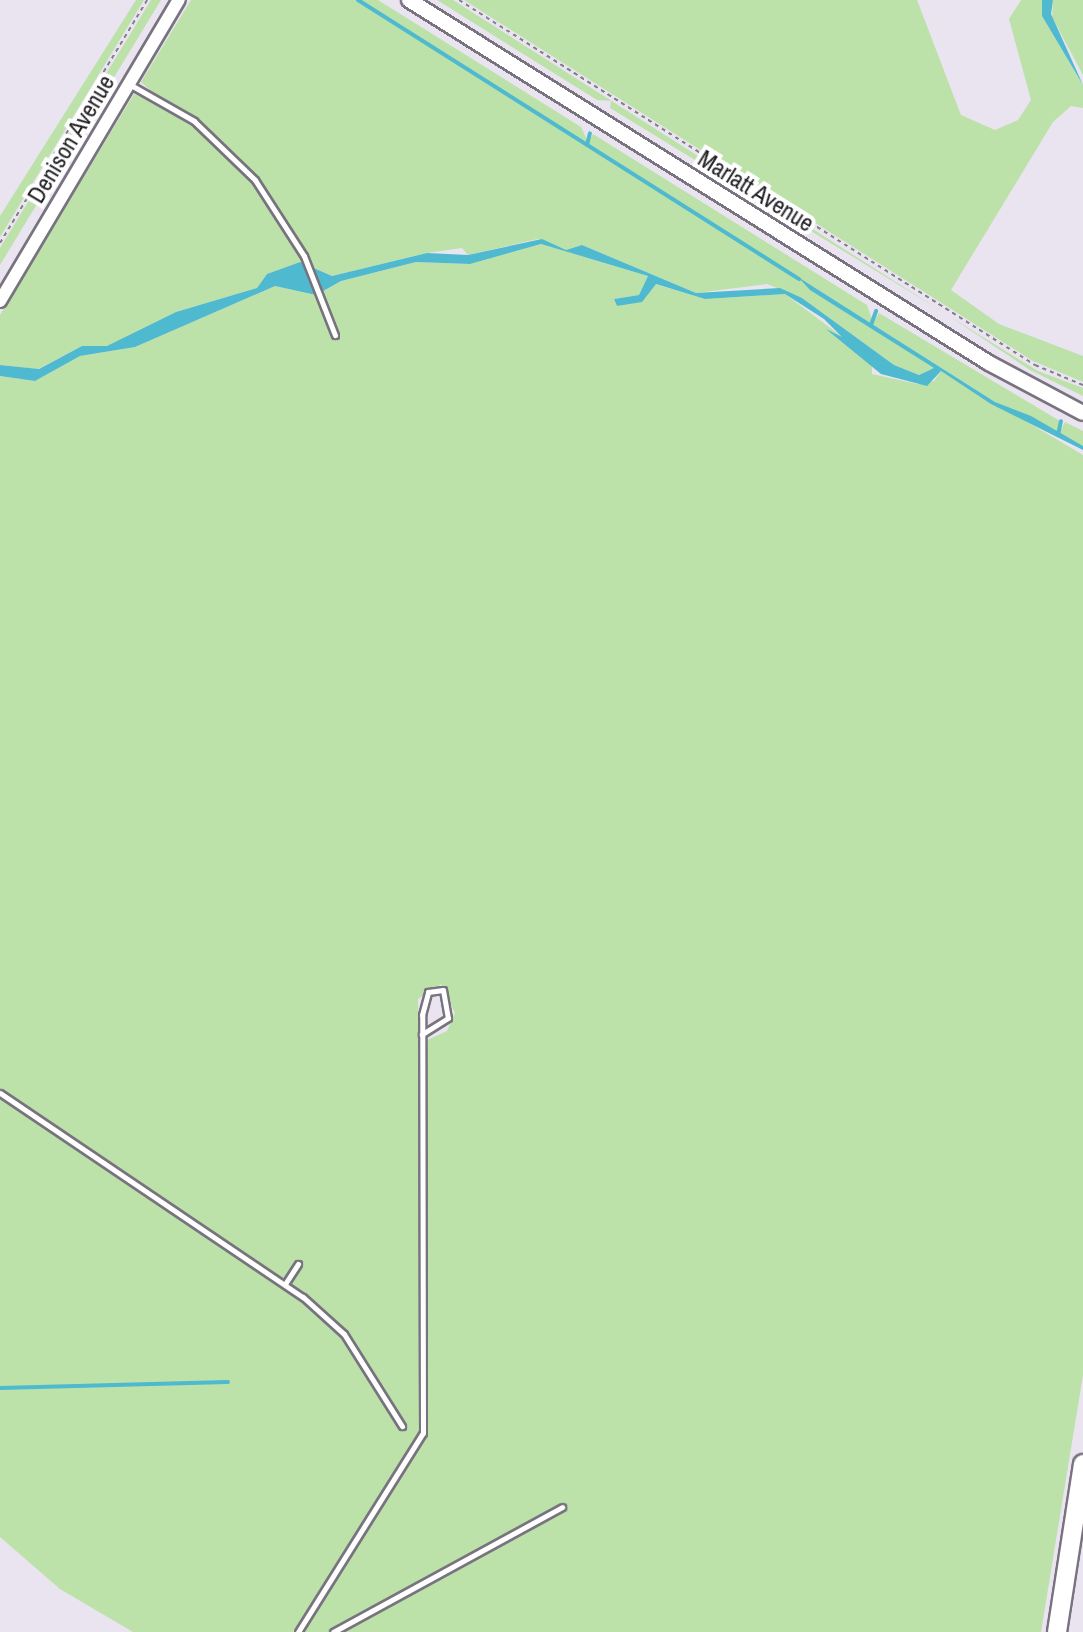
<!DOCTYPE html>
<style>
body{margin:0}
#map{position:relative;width:1083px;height:1632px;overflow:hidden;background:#e9e4f0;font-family:"Archivo Narrow",sans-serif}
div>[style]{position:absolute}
.green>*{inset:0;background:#bce2aa}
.water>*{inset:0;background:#4eb9cf}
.stream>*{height:4px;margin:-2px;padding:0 2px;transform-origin:2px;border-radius:2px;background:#4eb9cf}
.path>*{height:2px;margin-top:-1px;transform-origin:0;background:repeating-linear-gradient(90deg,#848089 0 4px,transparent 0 8px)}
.roads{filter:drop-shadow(2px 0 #78737e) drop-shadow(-2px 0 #78737e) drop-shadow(0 2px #78737e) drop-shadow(0 -2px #78737e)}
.service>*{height:5px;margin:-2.5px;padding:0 2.5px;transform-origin:2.5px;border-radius:2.5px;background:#fff}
.tertiary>*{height:12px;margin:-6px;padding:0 6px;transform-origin:6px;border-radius:6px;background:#fff}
.secondary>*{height:14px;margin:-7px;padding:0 7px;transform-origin:7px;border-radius:7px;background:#fff}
.trunk>*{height:18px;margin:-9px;padding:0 9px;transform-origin:9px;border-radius:9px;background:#fff}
span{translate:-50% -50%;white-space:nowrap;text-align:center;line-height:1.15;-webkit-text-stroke:8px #fff;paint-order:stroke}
.street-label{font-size:24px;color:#211f24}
</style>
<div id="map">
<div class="green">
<div style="clip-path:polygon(136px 0,144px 0,0 237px,0 216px)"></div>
<div style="clip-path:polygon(151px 0,161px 0,0 265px,0 248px)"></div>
<div style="clip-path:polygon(191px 0,378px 0,581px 127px,588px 142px,593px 134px,867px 305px,873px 322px,879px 313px,1060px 421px,1060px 431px,1065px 422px,1083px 431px,1083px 446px,995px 402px,798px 277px,934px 368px,919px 375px,894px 365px,802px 298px,767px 284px,696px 293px,582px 245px,566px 250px,538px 239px,468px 255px,462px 248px,427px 253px,332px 276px,300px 262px,267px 274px,257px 288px,176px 312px,108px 346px,82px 346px,38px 369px,0 365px,0 315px,134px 94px,171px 109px,141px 82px)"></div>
<div style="clip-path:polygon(437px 0,453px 0,943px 312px,610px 108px,611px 101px,597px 100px)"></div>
<div style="clip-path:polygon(464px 0,917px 0,961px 115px,995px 130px,1018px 120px,1031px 100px,1009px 19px,1021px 0,1042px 0,1042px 16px,1083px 85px,1083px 108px,1071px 106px,1053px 122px,951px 290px,999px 324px,1083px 356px,1083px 382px,1033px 361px)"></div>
<div style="clip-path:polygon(1053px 0,1083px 0,1083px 75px,1052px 17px)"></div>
<div style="clip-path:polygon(541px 244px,648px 276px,639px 295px,614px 299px,617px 306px,628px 303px,655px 284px,705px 299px,785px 294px,872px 359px,872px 374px,917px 384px,934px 381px,941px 371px,1083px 455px,1083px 1375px,1041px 1632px,302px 1632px,427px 1434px,427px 1040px,447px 1031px,455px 1013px,441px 984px,418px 999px,419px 1434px,293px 1632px,133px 1632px,60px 1589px,0 1537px,0 376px,35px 381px,80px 356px,135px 347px,275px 286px,316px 295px,341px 281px,416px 262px,470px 264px)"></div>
<div style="clip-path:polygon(949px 316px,1038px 371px,1083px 388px,1083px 396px,1030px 370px)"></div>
</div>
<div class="water">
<div style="clip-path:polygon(1042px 0,1053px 0,1051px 14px,1083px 85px,1042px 16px)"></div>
<div style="clip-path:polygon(542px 239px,566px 250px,582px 245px,696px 293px,780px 288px,802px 298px,894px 365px,919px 375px,934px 368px,810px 290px,798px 277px,995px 402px,1031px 416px,1083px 446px,1083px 450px,991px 404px,941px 371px,927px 386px,881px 374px,826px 329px,842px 337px,824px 319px,785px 294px,705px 299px,656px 284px,642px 302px,617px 306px,614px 299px,639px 295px,648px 276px,541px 244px,470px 264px,416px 262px,341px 281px,316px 295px,275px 286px,135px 347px,80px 356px,35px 381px,0 376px,0 365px,39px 369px,82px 346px,107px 346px,176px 312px,257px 288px,267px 274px,300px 262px,332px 276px,427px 253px,468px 255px)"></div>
</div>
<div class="stream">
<div style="left:358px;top:0;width:522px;rotate:32.32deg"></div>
<div style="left:587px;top:145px;width:12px;rotate:-76deg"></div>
<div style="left:871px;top:325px;width:15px;rotate:-70deg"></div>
<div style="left:1058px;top:435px;width:14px;rotate:-78deg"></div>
<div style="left:0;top:1388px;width:228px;rotate:-1.5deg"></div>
</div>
<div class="path">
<div style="left:459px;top:0;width:682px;rotate:32.36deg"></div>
<div style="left:1035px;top:365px;width:52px;rotate:22.6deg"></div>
<div style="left:0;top:243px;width:284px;rotate:-58.8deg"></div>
</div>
<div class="roads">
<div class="service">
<div style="left:129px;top:84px;width:75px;rotate:29.6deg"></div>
<div style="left:194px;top:121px;width:85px;rotate:44deg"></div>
<div style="left:255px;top:180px;width:90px;rotate:57.2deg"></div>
<div style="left:304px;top:256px;width:85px;rotate:68.6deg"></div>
<div style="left:0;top:1093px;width:365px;rotate:34deg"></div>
<div style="left:303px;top:1297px;width:55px;rotate:42.1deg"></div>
<div style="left:344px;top:1334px;width:109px;rotate:57.8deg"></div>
<div style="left:285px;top:1284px;width:24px;rotate:-57deg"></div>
<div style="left:298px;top:1632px;width:235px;rotate:-57.9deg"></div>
<div style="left:423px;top:1433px;width:418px;rotate:-90.1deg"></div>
<div style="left:422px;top:1015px;width:24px;rotate:-75deg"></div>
<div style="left:428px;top:992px;width:15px;rotate:-8deg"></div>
<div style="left:443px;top:990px;width:28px;rotate:80deg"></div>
<div style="left:448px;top:1018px;width:31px;rotate:148deg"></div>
<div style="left:333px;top:1632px;width:261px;rotate:-28.6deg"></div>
</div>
<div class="tertiary">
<div style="left:0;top:301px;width:350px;rotate:-59.3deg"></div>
</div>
<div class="secondary">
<div style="left:409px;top:0;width:684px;rotate:32.04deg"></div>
<div style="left:989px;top:363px;width:106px;rotate:28deg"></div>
</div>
<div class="trunk">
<div style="left:1057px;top:1632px;width:170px;rotate:-81.2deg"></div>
</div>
</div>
<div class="street-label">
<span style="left:71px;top:139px;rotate:-59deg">Denison Avenue</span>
<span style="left:756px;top:191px;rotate:32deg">Marlatt Avenue</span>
</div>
</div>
